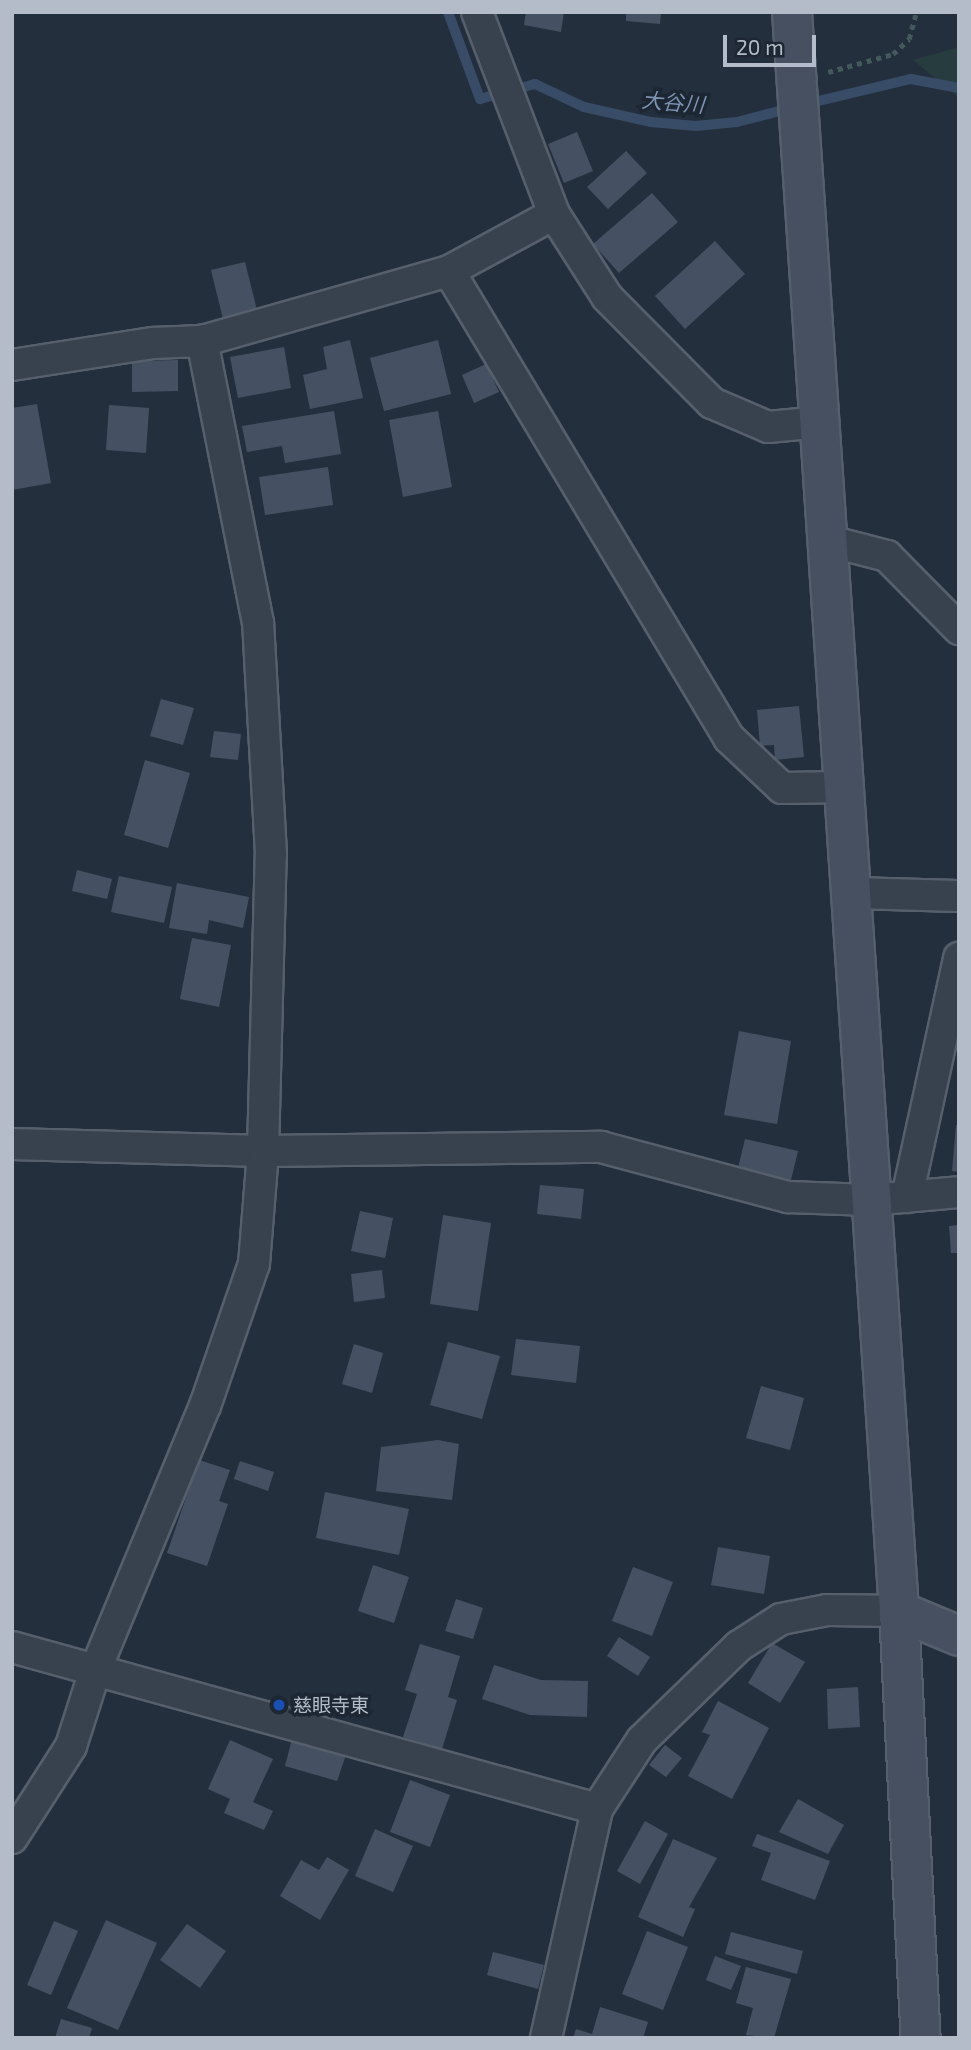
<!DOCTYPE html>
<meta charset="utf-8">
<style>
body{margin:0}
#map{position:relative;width:971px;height:2050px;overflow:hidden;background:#242f3e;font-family:"Exo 2","Noto Sans JP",sans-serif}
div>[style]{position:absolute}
.green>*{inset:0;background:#263c3f}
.stream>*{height:10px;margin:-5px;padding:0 5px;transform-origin:5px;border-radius:5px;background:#394c67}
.building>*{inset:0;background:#455162}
.path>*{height:4.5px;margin-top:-2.25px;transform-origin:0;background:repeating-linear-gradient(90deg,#44595c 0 5px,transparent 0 10px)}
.roads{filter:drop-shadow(2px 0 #565f6c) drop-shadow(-2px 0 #565f6c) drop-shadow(0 2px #565f6c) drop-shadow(0 -2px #565f6c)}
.street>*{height:30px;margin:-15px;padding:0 15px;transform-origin:15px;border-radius:15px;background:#38414e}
.secondary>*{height:38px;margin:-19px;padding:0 19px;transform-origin:19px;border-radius:19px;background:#465061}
.dots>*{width:19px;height:19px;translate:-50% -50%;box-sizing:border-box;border:4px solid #1d2633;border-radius:50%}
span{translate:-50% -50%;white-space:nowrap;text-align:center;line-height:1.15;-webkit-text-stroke:7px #1d2633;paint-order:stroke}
.poi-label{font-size:19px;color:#b4bcc9}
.left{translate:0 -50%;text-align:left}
.water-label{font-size:21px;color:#7c92b1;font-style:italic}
.frame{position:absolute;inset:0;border:14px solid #b4bcc9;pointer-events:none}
.scale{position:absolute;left:723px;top:35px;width:93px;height:32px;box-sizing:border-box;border:4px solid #b4bcc9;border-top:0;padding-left:9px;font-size:21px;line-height:24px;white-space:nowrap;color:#b4bcc9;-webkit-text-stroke:5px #1d2633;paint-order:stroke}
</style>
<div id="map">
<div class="green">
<div style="clip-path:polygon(959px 47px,959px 98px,913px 60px)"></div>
</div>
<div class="stream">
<div style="left:448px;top:12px;width:93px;rotate:69.8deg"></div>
<div style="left:480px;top:99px;width:57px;rotate:-15.3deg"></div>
<div style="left:535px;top:84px;width:54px;rotate:25.1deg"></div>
<div style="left:584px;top:107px;width:69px;rotate:12.6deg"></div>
<div style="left:651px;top:122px;width:45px;rotate:5.1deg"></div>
<div style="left:696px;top:126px;width:41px;rotate:-5.6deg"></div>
<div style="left:737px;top:122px;width:56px;rotate:-14.5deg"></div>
<div style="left:806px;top:104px;width:108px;rotate:-13.4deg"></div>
<div style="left:911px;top:79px;width:49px;rotate:10.6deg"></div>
</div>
<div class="building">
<div style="clip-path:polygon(526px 12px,564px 12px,561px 32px,524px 25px)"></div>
<div style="clip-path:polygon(626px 12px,661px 12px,660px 24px,626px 21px)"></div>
<div style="clip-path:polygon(577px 132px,593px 171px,564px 183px,548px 144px)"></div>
<div style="clip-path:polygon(626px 151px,647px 173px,608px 209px,587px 187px)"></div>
<div style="clip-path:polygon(652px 193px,678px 222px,619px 273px,593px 244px)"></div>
<div style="clip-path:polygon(715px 241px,745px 274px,685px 329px,655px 296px)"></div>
<div style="clip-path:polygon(245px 262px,257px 310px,223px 319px,211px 270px)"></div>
<div style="clip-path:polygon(350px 340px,363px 398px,310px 409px,303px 375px,327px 369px,323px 347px)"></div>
<div style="clip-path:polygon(438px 340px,451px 394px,384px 411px,370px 358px)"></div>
<div style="clip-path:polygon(284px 347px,291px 388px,238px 398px,230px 357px)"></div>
<div style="clip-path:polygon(178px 360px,178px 391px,132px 392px,132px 361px)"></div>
<div style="clip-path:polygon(486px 364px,499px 392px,474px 403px,462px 375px)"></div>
<div style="clip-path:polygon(37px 404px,51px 483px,12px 490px,12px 408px)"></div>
<div style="clip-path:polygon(109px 405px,149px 408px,146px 453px,106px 450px)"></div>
<div style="clip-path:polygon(334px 411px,341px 454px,285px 463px,282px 446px,247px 452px,242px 426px)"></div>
<div style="clip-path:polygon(438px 411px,452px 487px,403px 497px,389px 420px)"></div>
<div style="clip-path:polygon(328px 467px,333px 505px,265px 515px,259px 477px)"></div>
<div style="clip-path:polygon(161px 699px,194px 708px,183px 745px,150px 736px)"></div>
<div style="clip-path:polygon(799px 706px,804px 757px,775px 760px,774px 745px,760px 746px,757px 710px)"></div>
<div style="clip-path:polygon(214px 731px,241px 734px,238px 760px,210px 757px)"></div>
<div style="clip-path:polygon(145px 760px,190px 773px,168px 848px,124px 835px)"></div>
<div style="clip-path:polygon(77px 870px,112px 879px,107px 899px,72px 891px)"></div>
<div style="clip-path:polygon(119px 876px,172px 887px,164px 923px,111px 912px)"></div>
<div style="clip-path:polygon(177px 883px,249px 897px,243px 928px,209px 920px,207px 934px,169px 928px)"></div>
<div style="clip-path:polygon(192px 938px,231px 945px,219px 1007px,180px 999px)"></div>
<div style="clip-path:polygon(739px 1031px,791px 1041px,777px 1124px,724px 1115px)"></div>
<div style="clip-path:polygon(956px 1125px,959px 1125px,959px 1172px,952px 1171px)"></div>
<div style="clip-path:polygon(745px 1139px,798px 1151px,791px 1180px,738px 1168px)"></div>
<div style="clip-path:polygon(540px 1185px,584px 1189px,581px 1219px,537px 1214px)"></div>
<div style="clip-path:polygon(360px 1211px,393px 1218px,385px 1258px,351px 1251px)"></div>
<div style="clip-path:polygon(443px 1215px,491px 1223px,478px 1311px,430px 1304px)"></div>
<div style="clip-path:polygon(959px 1225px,959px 1253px,951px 1253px,949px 1226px)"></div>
<div style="clip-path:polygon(382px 1270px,385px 1298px,354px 1302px,351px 1274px)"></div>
<div style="clip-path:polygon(516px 1339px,580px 1346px,576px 1383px,511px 1375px)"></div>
<div style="clip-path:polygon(448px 1342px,500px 1356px,482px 1419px,430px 1405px)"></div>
<div style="clip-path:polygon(354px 1344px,383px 1353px,372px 1393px,342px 1384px)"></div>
<div style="clip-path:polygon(761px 1386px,804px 1398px,790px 1450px,746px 1438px)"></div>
<div style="clip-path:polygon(438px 1440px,459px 1444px,452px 1500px,376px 1491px,381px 1447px)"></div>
<div style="clip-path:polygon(199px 1460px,230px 1470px,219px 1501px,228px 1504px,207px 1566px,167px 1553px)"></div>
<div style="clip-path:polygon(240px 1461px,274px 1472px,268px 1491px,234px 1479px)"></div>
<div style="clip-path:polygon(325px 1492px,409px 1509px,399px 1555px,316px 1538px)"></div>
<div style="clip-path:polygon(718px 1547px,770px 1556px,764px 1594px,711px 1585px)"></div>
<div style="clip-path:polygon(373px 1565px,409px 1577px,394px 1623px,358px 1611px)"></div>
<div style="clip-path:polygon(633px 1567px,673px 1582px,652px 1636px,612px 1621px)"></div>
<div style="clip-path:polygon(456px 1599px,483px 1608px,473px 1639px,445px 1631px)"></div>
<div style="clip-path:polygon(619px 1637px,650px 1657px,638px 1676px,607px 1656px)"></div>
<div style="clip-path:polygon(772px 1643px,805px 1662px,780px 1703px,748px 1683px)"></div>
<div style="clip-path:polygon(420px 1644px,460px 1656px,448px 1697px,457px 1700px,442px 1749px,403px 1737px,417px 1694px,405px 1690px)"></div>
<div style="clip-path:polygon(494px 1665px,541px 1680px,588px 1681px,587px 1717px,530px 1715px,482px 1699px)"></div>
<div style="clip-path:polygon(858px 1687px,860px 1727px,828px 1729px,827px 1689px)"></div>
<div style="clip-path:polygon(718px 1701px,769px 1728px,732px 1799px,688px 1776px,710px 1735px,702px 1732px)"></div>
<div style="clip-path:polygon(292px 1739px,346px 1755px,337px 1781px,285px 1766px)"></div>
<div style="clip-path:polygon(230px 1740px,273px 1759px,253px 1802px,273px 1811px,264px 1830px,224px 1813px,230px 1799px,208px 1789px)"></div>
<div style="clip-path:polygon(665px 1745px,682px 1758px,666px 1777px,649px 1765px)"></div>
<div style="clip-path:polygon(410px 1780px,450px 1795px,430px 1847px,390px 1832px)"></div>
<div style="clip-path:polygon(798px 1799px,844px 1825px,828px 1854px,779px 1832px)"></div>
<div style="clip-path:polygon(645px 1821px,668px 1834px,640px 1884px,617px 1871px)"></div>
<div style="clip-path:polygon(375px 1829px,413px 1846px,393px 1892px,355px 1876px)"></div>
<div style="clip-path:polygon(757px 1834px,830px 1861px,815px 1900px,761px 1880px,771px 1853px,752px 1846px)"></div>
<div style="clip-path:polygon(673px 1839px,717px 1858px,689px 1907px,695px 1909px,683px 1937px,638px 1917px)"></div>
<div style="clip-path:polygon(327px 1857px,349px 1870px,320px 1920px,280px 1896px,301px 1860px,319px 1870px)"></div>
<div style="clip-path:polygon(106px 1920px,157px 1943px,118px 2030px,67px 2008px)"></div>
<div style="clip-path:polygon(54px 1921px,78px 1931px,51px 1995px,27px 1985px)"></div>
<div style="clip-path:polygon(187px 1924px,226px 1951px,200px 1988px,160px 1960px)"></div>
<div style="clip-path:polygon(647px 1931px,688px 1947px,663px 2010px,622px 1994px)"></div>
<div style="clip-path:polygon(731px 1932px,803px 1951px,797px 1974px,725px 1954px)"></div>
<div style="clip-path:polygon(493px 1952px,544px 1965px,538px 1989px,487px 1975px)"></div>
<div style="clip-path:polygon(715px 1956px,741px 1966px,731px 1990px,706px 1980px)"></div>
<div style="clip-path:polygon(746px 1967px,791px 1979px,774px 2038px,746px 2035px,753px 2008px,736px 2003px)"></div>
<div style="clip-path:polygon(600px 2007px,648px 2022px,643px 2038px,573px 2038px,576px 2029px,592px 2034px)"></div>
<div style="clip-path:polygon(61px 2019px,92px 2028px,89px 2038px,55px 2038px)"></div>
</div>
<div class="path">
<div style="left:828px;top:72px;width:67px;rotate:-15.5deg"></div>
<div style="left:893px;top:54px;width:22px;rotate:-43deg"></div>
<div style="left:909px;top:39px;width:28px;rotate:-75deg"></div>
</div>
<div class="roads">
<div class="street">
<div style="left:477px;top:12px;width:216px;rotate:69.1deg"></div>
<div style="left:554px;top:214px;width:98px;rotate:57.4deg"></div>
<div style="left:607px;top:297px;width:149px;rotate:45.3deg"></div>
<div style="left:712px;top:403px;width:61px;rotate:23.2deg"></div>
<div style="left:768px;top:427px;width:53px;rotate:-5.4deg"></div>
<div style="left:449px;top:271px;width:545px;rotate:59.05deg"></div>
<div style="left:729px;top:738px;width:73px;rotate:43.3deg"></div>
<div style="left:782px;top:788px;width:63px;rotate:-0.9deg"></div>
<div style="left:12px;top:365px;width:143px;rotate:-8.9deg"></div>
<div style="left:153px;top:343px;width:49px;rotate:-2.3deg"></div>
<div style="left:202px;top:341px;width:257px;rotate:-15.8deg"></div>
<div style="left:449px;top:271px;width:119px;rotate:-28.5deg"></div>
<div style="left:829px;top:541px;width:60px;rotate:14.5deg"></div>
<div style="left:887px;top:556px;width:103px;rotate:45.4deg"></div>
<div style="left:852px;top:893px;width:107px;rotate:1.6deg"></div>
<div style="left:12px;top:1144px;width:251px;rotate:1.6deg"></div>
<div style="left:263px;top:1151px;width:338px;rotate:-0.7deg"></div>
<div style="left:601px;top:1147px;width:194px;rotate:15deg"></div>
<div style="left:788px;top:1197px;width:82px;rotate:2.1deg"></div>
<div style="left:870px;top:1200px;width:89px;rotate:-5.1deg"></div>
<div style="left:907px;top:1197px;width:245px;rotate:-77.7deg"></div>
<div style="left:12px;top:1647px;width:607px;rotate:15.48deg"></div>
<div style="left:12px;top:1838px;width:109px;rotate:-57.3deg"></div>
<div style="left:71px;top:1746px;width:79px;rotate:-72.3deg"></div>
<div style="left:95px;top:1671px;width:287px;rotate:-67.5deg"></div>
<div style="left:205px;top:1406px;width:150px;rotate:-71deg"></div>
<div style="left:254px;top:1264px;width:113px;rotate:-85.4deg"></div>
<div style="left:263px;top:1151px;width:297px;rotate:-88.5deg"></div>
<div style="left:271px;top:854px;width:231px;rotate:-93.2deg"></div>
<div style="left:258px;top:623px;width:288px;rotate:-101.2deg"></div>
<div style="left:546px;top:2038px;width:235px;rotate:-77.4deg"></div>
<div style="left:597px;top:1809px;width:82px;rotate:-56.9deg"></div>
<div style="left:642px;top:1740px;width:135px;rotate:-44.1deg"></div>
<div style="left:739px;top:1646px;width:50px;rotate:-32.7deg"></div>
<div style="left:781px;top:1619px;width:47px;rotate:-11.1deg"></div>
<div style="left:827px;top:1610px;width:72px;rotate:0.8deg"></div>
</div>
<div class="secondary">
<div style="left:792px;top:12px;width:1603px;rotate:86.17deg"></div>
<div style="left:899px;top:1611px;width:428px;rotate:87.1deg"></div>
<div style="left:899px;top:1611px;width:65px;rotate:22.6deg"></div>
</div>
</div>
<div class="dots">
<div style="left:279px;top:1705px;background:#1a4fb4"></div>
</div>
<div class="poi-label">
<span class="left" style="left:293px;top:1705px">慈眼寺東</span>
</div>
<div class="water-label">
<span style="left:673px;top:102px;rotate:5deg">大谷川</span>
</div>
<div class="frame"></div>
<div class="scale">20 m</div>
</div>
